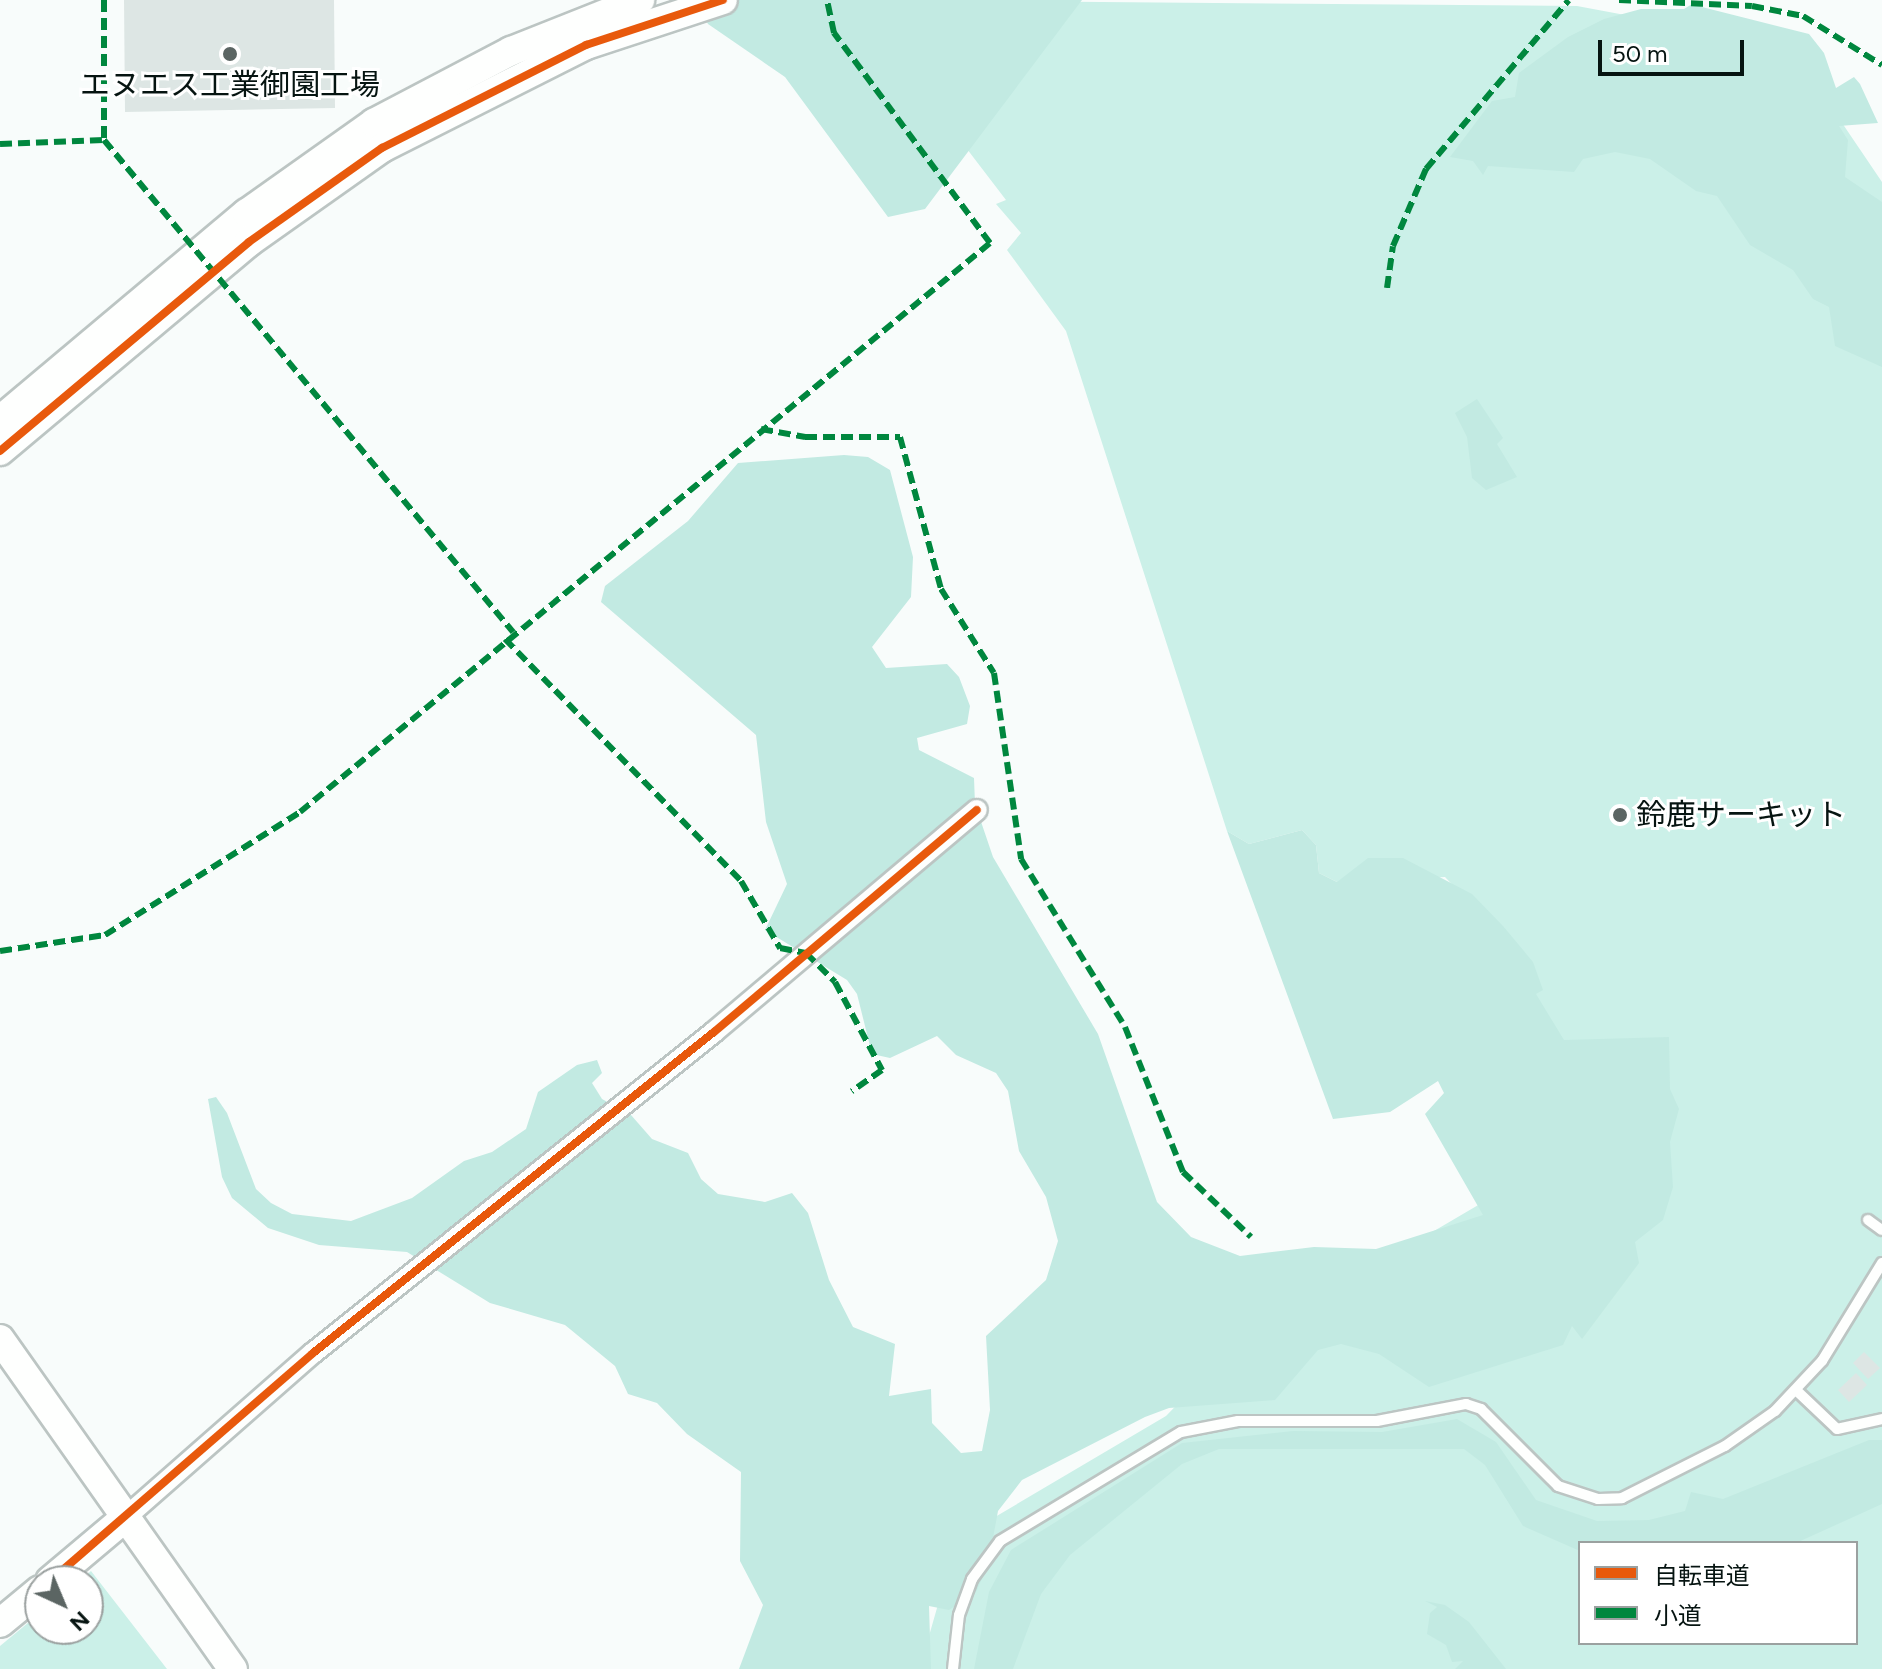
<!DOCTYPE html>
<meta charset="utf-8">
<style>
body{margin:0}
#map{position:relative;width:1882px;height:1669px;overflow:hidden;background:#f8fcfb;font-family:Figtree,"Noto Sans JP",sans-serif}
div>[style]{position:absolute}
.green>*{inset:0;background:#cbf0e8}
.forest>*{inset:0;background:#c2eae2}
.building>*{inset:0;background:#dde6e4}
.roads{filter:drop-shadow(2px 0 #bcc5c3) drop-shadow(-2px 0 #bcc5c3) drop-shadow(0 2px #bcc5c3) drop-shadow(0 -2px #bcc5c3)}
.lane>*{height:10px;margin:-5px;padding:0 5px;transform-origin:5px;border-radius:5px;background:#fefffe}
.street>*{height:20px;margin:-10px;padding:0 10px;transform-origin:10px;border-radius:10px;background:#fefffe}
.secondary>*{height:28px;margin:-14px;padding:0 14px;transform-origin:14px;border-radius:14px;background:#fefffe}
.quiet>*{height:6px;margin-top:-3px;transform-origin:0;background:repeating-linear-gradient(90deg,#00873e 0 12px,transparent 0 18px)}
.cycleway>*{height:8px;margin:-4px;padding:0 4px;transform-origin:4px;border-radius:4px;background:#e8590c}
.dots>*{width:22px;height:22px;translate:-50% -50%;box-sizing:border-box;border:4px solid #fff;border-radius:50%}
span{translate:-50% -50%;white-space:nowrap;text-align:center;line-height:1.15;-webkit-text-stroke:6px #fff;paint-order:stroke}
.poi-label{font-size:30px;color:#061411}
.left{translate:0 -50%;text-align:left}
.legend{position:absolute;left:1578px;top:1541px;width:280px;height:104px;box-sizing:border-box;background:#fff;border:2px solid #9ba1a0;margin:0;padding:10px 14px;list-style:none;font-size:24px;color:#061411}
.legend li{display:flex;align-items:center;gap:16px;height:40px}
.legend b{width:40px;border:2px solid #9ba1a0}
.north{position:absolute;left:24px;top:1565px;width:80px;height:80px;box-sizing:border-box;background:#fff;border:2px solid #9ba1a0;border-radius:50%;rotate:136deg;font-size:22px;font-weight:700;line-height:32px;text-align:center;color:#061411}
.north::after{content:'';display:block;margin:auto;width:28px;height:36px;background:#5b6563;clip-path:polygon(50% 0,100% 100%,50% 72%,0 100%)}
.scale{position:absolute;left:1598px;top:40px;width:146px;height:36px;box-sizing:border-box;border:4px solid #061411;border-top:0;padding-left:10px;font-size:24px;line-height:28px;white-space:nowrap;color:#061411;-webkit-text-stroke:6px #fff;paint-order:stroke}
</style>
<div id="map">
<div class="green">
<div style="clip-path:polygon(evenodd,865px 0,1577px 6px,1790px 46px,1882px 182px,1882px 1669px,930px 1669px,927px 1643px,941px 1594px,978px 1527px,1166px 1416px,1228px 1352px,1497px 1194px,1499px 1036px,1519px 955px,1445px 877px,1337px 882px,1319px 873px,1316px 845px,1302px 830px,1249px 844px,1227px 831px,1066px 331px,1007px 250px,1021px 233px,996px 204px,1006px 200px,928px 98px,865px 0,1580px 1543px,1856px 1543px,1856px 1643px,1580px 1643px,1580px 1543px)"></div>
<div style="clip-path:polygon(91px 1571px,167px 1669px,0 1669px,0 1646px,40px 1613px,40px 1629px,88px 1629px,88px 1581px,79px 1581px)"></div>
</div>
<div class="forest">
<div style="clip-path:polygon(694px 0,1082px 0,925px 209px,888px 217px,785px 77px,708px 24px)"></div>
<div style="clip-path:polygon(1697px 1px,1702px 7px,1809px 34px,1824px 53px,1836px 88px,1854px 77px,1860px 84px,1878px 123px,1839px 126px,1848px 140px,1845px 177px,1882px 202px,1882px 367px,1835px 346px,1829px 307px,1813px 299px,1793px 270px,1750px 245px,1717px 196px,1696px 191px,1650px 159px,1615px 152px,1583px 159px,1574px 172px,1488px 166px,1483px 175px,1473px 161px,1450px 157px,1492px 101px,1515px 97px,1519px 73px,1568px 37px,1604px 19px,1641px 9px,1684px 9px)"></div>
<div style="clip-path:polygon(1477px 399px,1503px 438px,1497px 444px,1517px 477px,1486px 490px,1472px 478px,1467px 437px,1455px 413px)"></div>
<div style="clip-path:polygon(844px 455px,868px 457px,890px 470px,913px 557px,911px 597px,872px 647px,886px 668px,947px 664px,959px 677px,970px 706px,967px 724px,917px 738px,919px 750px,974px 778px,975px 804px,993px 857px,1098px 1034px,1157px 1202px,1191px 1237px,1240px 1256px,1314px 1247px,1376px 1249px,1483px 1215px,1425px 1114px,1444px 1093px,1438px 1081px,1390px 1112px,1333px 1119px,1227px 831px,1249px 844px,1302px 830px,1316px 845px,1319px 873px,1337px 882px,1368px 858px,1403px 858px,1472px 894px,1503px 926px,1533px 962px,1543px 990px,1536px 994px,1564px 1040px,1669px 1037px,1670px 1089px,1679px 1109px,1670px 1142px,1673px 1187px,1663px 1220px,1635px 1242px,1639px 1263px,1582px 1339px,1572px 1326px,1563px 1345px,1429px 1387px,1379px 1354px,1341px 1344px,1318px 1350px,1275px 1400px,1169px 1408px,1145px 1417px,1022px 1480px,998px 1511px,988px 1565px,976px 1592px,949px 1610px,929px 1606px,931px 1669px,739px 1669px,763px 1605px,740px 1561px,741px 1472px,687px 1434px,657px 1403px,628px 1394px,615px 1366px,565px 1325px,490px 1303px,407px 1252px,319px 1245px,268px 1228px,232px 1198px,222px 1177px,208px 1099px,216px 1097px,227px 1113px,256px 1189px,271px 1203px,292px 1214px,351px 1221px,412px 1198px,464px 1161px,492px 1152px,526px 1129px,538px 1092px,577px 1065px,597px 1060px,602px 1073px,592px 1083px,602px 1099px,631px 1115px,652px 1139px,688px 1153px,701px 1179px,718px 1194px,765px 1202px,792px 1193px,808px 1213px,829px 1280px,853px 1327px,895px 1344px,889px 1396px,931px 1389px,932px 1423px,961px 1453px,982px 1451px,990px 1410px,986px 1336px,1046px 1280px,1058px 1241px,1046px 1197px,1019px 1151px,1008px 1091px,996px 1073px,956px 1055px,937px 1036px,890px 1058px,872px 1054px,857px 994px,847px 980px,765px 930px,787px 884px,766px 822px,756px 735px,601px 602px,605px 586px,688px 521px,738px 463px)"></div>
<div style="clip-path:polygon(1457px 1419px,1496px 1442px,1536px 1500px,1597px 1521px,1649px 1520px,1685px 1511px,1691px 1492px,1723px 1499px,1869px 1440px,1882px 1440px,1882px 1504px,1796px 1543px,1580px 1543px,1580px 1551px,1523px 1526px,1485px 1465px,1464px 1449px,1219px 1449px,1182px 1464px,1070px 1555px,1041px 1594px,1013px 1669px,974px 1669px,989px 1592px,1011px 1550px,1182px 1443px,1293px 1431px,1382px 1432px)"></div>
<div style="clip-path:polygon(1425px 1601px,1445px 1605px,1469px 1622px,1506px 1669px,1455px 1669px,1463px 1661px,1452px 1662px,1446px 1645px,1427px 1634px,1430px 1613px,1437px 1607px)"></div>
</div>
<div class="building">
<div style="clip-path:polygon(124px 0,334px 0,335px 108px,125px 112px)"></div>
<div style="clip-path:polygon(1864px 1352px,1880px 1368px,1868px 1379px,1853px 1363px)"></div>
<div style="clip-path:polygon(1856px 1373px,1867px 1385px,1849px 1402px,1838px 1390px)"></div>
</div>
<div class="roads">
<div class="lane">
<div style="left:1868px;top:1220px;width:17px;rotate:36deg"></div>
<div style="left:1797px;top:1391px;width:55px;rotate:43.5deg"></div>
<div style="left:1837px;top:1429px;width:46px;rotate:-12.5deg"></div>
<div style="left:953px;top:1669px;width:54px;rotate:-83.7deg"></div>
<div style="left:959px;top:1615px;width:38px;rotate:-70deg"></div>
<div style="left:972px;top:1579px;width:47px;rotate:-53.6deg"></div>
<div style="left:1000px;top:1541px;width:211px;rotate:-31.1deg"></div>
<div style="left:1181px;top:1432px;width:58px;rotate:-10.9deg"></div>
<div style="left:1238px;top:1421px;width:139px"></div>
<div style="left:1377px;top:1421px;width:91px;rotate:-10.8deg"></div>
<div style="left:1466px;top:1404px;width:16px;rotate:18deg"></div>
<div style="left:1481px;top:1409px;width:109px;rotate:45deg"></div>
<div style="left:1558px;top:1486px;width:42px;rotate:18deg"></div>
<div style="left:1598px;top:1499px;width:24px;rotate:-2deg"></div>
<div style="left:1622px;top:1498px;width:115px;rotate:-26.8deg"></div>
<div style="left:1725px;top:1446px;width:61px;rotate:-35deg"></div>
<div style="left:1775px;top:1411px;width:69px;rotate:-46.8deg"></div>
<div style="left:1822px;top:1361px;width:115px;rotate:-58.5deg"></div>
</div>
<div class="street">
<div style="left:126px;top:1517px;width:249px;rotate:-41.3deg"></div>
<div style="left:313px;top:1353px;width:514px;rotate:-38.68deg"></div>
<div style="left:714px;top:1032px;width:344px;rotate:-40.2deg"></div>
</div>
<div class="secondary">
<div style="left:0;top:420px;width:322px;rotate:-40deg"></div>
<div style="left:247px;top:213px;width:156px;rotate:-35.3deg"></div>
<div style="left:374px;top:123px;width:155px;rotate:-27.7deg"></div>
<div style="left:511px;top:51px;width:139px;rotate:-21.6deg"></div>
<div style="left:0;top:451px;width:325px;rotate:-40deg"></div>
<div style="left:249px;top:242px;width:163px;rotate:-35.3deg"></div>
<div style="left:382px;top:148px;width:229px;rotate:-26.8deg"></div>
<div style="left:586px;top:45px;width:144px;rotate:-18.2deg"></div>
<div style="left:0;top:1339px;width:404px;rotate:54.8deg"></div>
<div style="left:50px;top:1581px;width:99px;rotate:-40.1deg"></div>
<div style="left:0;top:1623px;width:52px;rotate:-39.5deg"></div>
</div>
</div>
<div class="quiet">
<div style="left:104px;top:0;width:140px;rotate:90deg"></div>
<div style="left:104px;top:140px;width:640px;rotate:50.26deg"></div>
<div style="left:1619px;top:0;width:133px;rotate:2.6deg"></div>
<div style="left:1752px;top:6px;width:52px;rotate:11.1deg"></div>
<div style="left:1803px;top:16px;width:93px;rotate:31.8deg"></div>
<div style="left:0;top:144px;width:104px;rotate:-2.2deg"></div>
<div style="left:1387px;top:288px;width:42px;rotate:-81.9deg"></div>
<div style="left:1393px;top:246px;width:84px;rotate:-66.8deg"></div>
<div style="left:1426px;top:169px;width:221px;rotate:-49.8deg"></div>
<div style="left:761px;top:429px;width:45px;rotate:10.3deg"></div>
<div style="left:805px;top:437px;width:95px"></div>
<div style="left:900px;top:437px;width:157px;rotate:74.9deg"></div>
<div style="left:941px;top:589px;width:99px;rotate:57.8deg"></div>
<div style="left:994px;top:673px;width:188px;rotate:81.7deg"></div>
<div style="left:1021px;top:859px;width:198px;rotate:58.2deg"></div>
<div style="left:1125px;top:1027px;width:156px;rotate:68.2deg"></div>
<div style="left:1183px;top:1172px;width:94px;rotate:43.7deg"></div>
<div style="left:505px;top:639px;width:338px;rotate:45.7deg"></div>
<div style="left:741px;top:881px;width:78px;rotate:59.8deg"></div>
<div style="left:780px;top:948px;width:26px;rotate:11deg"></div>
<div style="left:806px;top:953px;width:41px;rotate:45deg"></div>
<div style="left:835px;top:982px;width:100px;rotate:61.9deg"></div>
<div style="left:882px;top:1070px;width:37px;rotate:145deg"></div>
<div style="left:0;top:951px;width:106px;rotate:-8.7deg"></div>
<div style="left:105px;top:935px;width:231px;rotate:-32.2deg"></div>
<div style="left:300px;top:812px;width:894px;rotate:-39.51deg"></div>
<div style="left:990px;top:243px;width:262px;rotate:-126.6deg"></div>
<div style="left:834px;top:33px;width:34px;rotate:-102deg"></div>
</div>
<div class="cycleway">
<div style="left:0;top:451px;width:325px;rotate:-40deg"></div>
<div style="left:249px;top:242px;width:163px;rotate:-35.3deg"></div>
<div style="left:382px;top:148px;width:229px;rotate:-26.8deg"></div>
<div style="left:586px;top:45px;width:144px;rotate:-18.2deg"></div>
<div style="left:50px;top:1581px;width:348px;rotate:-40.9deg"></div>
<div style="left:313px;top:1353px;width:514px;rotate:-38.68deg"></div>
<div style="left:714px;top:1032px;width:344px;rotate:-40.2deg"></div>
</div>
<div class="dots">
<div style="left:230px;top:54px;background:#5b6563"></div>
<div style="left:1620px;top:815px;background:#5b6563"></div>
</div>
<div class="poi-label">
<span style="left:230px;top:85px">エヌエス工業御園工場</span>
<span class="left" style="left:1636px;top:815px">鈴鹿サーキット</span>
</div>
<ul class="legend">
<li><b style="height:10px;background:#e8590c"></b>自転車道</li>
<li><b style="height:10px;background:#00873e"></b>小道</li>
</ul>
<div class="north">N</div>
<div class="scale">50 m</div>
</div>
